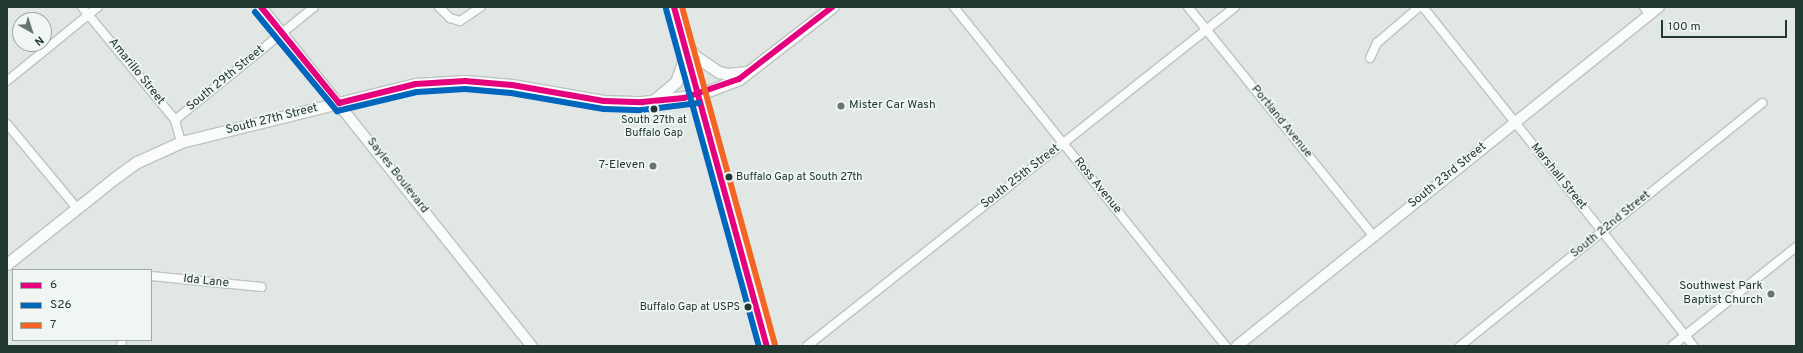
<!DOCTYPE html>
<style>
body{margin:0}
#map{position:relative;width:1803px;height:353px;overflow:hidden;background:#e1e7e4;font-family:Overpass,sans-serif}
div>[style]{position:absolute}
.roads{filter:drop-shadow(1px 0 #bec4c1) drop-shadow(-1px 0 #bec4c1) drop-shadow(0 1px #bec4c1) drop-shadow(0 -1px #bec4c1)}
.minor>*{height:8px;margin:-4px;padding:0 4px;transform-origin:4px;border-radius:4px;background:#fafbfb}
.tertiary>*{height:10px;margin:-5px;padding:0 5px;transform-origin:5px;border-radius:5px;background:#fafbfb}
.secondary>*{height:11px;margin:-5.5px;padding:0 5.5px;transform-origin:5.5px;border-radius:5.5px;background:#fafbfb}
.bus-1>*{height:6px;margin:-3px;padding:0 3px;transform-origin:3px;border-radius:3px;background:#e5007d}
.bus-2>*{height:6px;margin:-3px;padding:0 3px;transform-origin:3px;border-radius:3px;background:#0065bd}
.bus-3>*{height:6px;margin:-3px;padding:0 3px;transform-origin:3px;border-radius:3px;background:#f26522}
.dots>*{width:11px;height:11px;translate:-50% -50%;box-sizing:border-box;border:2px solid #eff6f3;border-radius:50%}
span{translate:-50% -50%;white-space:nowrap;text-align:center;line-height:1.15;-webkit-text-stroke:3.5px #eff6f3;paint-order:stroke}
.bus-label{font-size:11px;color:#223832}
.left{translate:0 -50%;text-align:left}
.right{translate:-100% -50%;text-align:right}
.street-label{font-size:12px;color:#223832}
.poi-label{font-size:12px;color:#223832}
.frame{position:absolute;inset:0;border:8px solid #223832;pointer-events:none}
.legend{position:absolute;left:12px;top:269px;width:140px;height:72px;box-sizing:border-box;background:#eff6f3;border:1px solid #9daaa6;margin:0;padding:5px 7px;list-style:none;font-size:12px;color:#223832}
.legend li{display:flex;align-items:center;gap:8px;height:20px}
.legend b{width:20px;border:1px solid #9daaa6}
.north{position:absolute;left:12px;top:12px;width:40px;height:40px;box-sizing:border-box;background:#eff6f3;border:1px solid #9daaa6;border-radius:50%;rotate:141deg;font-size:11px;font-weight:700;line-height:16px;text-align:center;color:#223832}
.north::after{content:'';display:block;margin:auto;width:14px;height:18px;background:#657570;clip-path:polygon(50% 0,100% 100%,50% 72%,0 100%)}
.scale{position:absolute;left:1661px;top:20px;width:126px;height:18px;box-sizing:border-box;border:2px solid #223832;border-top:0;padding-left:5px;font-size:12px;line-height:14px;white-space:nowrap;color:#223832;-webkit-text-stroke:3px #eff6f3;paint-order:stroke}
</style>
<div id="map">
<div class="roads">
<div class="minor">
<div style="left:82px;top:7px;width:146px;rotate:50.5deg"></div>
<div style="left:175px;top:120px;width:23px;rotate:75deg"></div>
<div style="left:439px;top:7px;width:16px;rotate:45deg"></div>
<div style="left:450px;top:18px;width:10px;rotate:17deg"></div>
<div style="left:460px;top:21px;width:25px;rotate:-34deg"></div>
<div style="left:954px;top:7px;width:435px;rotate:51.3deg"></div>
<div style="left:1188px;top:7px;width:296px;rotate:51deg"></div>
<div style="left:1423px;top:7px;width:434px;rotate:51.4deg"></div>
<div style="left:1644px;top:7px;width:10px;rotate:53deg"></div>
<div style="left:1370px;top:58px;width:17px;rotate:-65deg"></div>
<div style="left:1377px;top:43px;width:55px;rotate:-40.6deg"></div>
<div style="left:7px;top:81px;width:117px;rotate:-39.1deg"></div>
<div style="left:175px;top:120px;width:179px;rotate:-39.1deg"></div>
<div style="left:7px;top:124px;width:108px;rotate:50.3deg"></div>
<div style="left:151px;top:276px;width:111px;rotate:5.7deg"></div>
<div style="left:121px;top:346px;width:6px;rotate:-81deg"></div>
<div style="left:807px;top:346px;width:546px;rotate:-38.38deg"></div>
<div style="left:1460px;top:346px;width:388px;rotate:-38.8deg"></div>
<div style="left:1672px;top:346px;width:159px;rotate:-38.6deg"></div>
</div>
<div class="tertiary">
<div style="left:261px;top:7px;width:434px;rotate:51.4deg"></div>
<div style="left:1237px;top:346px;width:541px;rotate:-38.78deg"></div>
</div>
<div class="secondary">
<div style="left:674px;top:7px;width:352px;rotate:74.7deg"></div>
<div style="left:687px;top:46px;width:13px;rotate:51deg"></div>
<div style="left:695px;top:56px;width:29px;rotate:34deg"></div>
<div style="left:719px;top:72px;width:8px;rotate:14deg"></div>
<div style="left:727px;top:74px;width:18px;rotate:-6deg"></div>
<div style="left:652px;top:102px;width:31px;rotate:-40deg"></div>
<div style="left:676px;top:82px;width:31px;rotate:-71deg"></div>
<div style="left:7px;top:264px;width:139px;rotate:-38.6deg"></div>
<div style="left:116px;top:177px;width:26px;rotate:-36deg"></div>
<div style="left:137px;top:162px;width:48px;rotate:-24.4deg"></div>
<div style="left:181px;top:142px;width:242px;rotate:-13.9deg"></div>
<div style="left:416px;top:84px;width:49px;rotate:-3.5deg"></div>
<div style="left:465px;top:81px;width:47px;rotate:4.9deg"></div>
<div style="left:512px;top:85px;width:93px;rotate:9.9deg"></div>
<div style="left:604px;top:101px;width:38px;rotate:2deg"></div>
<div style="left:642px;top:102px;width:56px;rotate:-7.1deg"></div>
<div style="left:698px;top:95px;width:44px;rotate:-21.3deg"></div>
<div style="left:739px;top:79px;width:118px;rotate:-37.7deg"></div>
</div>
</div>
<div class="bus-1">
<div style="left:261px;top:7px;width:124px;rotate:50.9deg"></div>
<div style="left:674px;top:7px;width:352px;rotate:74.7deg"></div>
<div style="left:339px;top:103px;width:79px;rotate:-13.9deg"></div>
<div style="left:416px;top:84px;width:49px;rotate:-3.5deg"></div>
<div style="left:465px;top:81px;width:47px;rotate:4.9deg"></div>
<div style="left:512px;top:85px;width:93px;rotate:9.9deg"></div>
<div style="left:604px;top:101px;width:38px;rotate:2deg"></div>
<div style="left:642px;top:102px;width:42px;rotate:-5.4deg"></div>
<div style="left:684px;top:98px;width:58px;rotate:-19.1deg"></div>
<div style="left:739px;top:79px;width:118px;rotate:-37.7deg"></div>
</div>
<div class="bus-2">
<div style="left:666px;top:9px;width:350px;rotate:74.6deg"></div>
<div style="left:255px;top:12px;width:129px;rotate:50.4deg"></div>
<div style="left:337px;top:111px;width:82px;rotate:-13.4deg"></div>
<div style="left:417px;top:92px;width:48px;rotate:-3.6deg"></div>
<div style="left:465px;top:89px;width:46px;rotate:5deg"></div>
<div style="left:511px;top:93px;width:94px;rotate:9.8deg"></div>
<div style="left:604px;top:109px;width:38px;rotate:2deg"></div>
<div style="left:642px;top:110px;width:57px;rotate:-7deg"></div>
</div>
<div class="bus-3">
<div style="left:682px;top:7px;width:350px;rotate:74.6deg"></div>
</div>
<div class="dots">
<div style="left:841px;top:106px;background:#657570"></div>
<div style="left:654px;top:109px;background:#223832"></div>
<div style="left:653px;top:166px;background:#657570"></div>
<div style="left:729px;top:177px;background:#223832"></div>
<div style="left:1771px;top:294px;background:#657570"></div>
<div style="left:748px;top:307px;background:#223832"></div>
</div>
<div class="bus-label">
<span style="left:654px;top:127px">South 27th at<br>Buffalo Gap</span>
<span class="left" style="left:736px;top:177px">Buffalo Gap at South 27th</span>
<span class="right" style="left:740px;top:307px">Buffalo Gap at USPS</span>
</div>
<div class="street-label">
<span style="left:136px;top:72px;rotate:51deg">Amarillo Street</span>
<span style="left:226px;top:79px;rotate:-39deg">South 29th Street</span>
<span style="left:272px;top:120px;rotate:-14deg">South 27th Street</span>
<span style="left:1281px;top:122px;rotate:51deg">Portland Avenue</span>
<span style="left:397px;top:176px;rotate:52deg">Sayles Boulevard</span>
<span style="left:1448px;top:176px;rotate:-39deg">South 23rd Street</span>
<span style="left:1021px;top:177px;rotate:-38deg">South 25th Street</span>
<span style="left:1558px;top:177px;rotate:51deg">Marshall Street</span>
<span style="left:1097px;top:186px;rotate:51deg">Ross Avenue</span>
<span style="left:1611px;top:225px;rotate:-39deg">South 22nd Street</span>
<span style="left:206px;top:282px;rotate:6deg">Ida Lane</span>
</div>
<div class="poi-label">
<span class="left" style="left:849px;top:106px">Mister Car Wash</span>
<span class="right" style="left:645px;top:166px">7-Eleven</span>
<span class="right" style="left:1763px;top:294px">Southwest Park<br>Baptist Church</span>
</div>
<div class="frame"></div>
<ul class="legend">
<li><b style="height:5px;background:#e5007d"></b>6</li>
<li><b style="height:5px;background:#0065bd"></b>S26</li>
<li><b style="height:5px;background:#f26522"></b>7</li>
</ul>
<div class="north">N</div>
<div class="scale">100 m</div>
</div>
